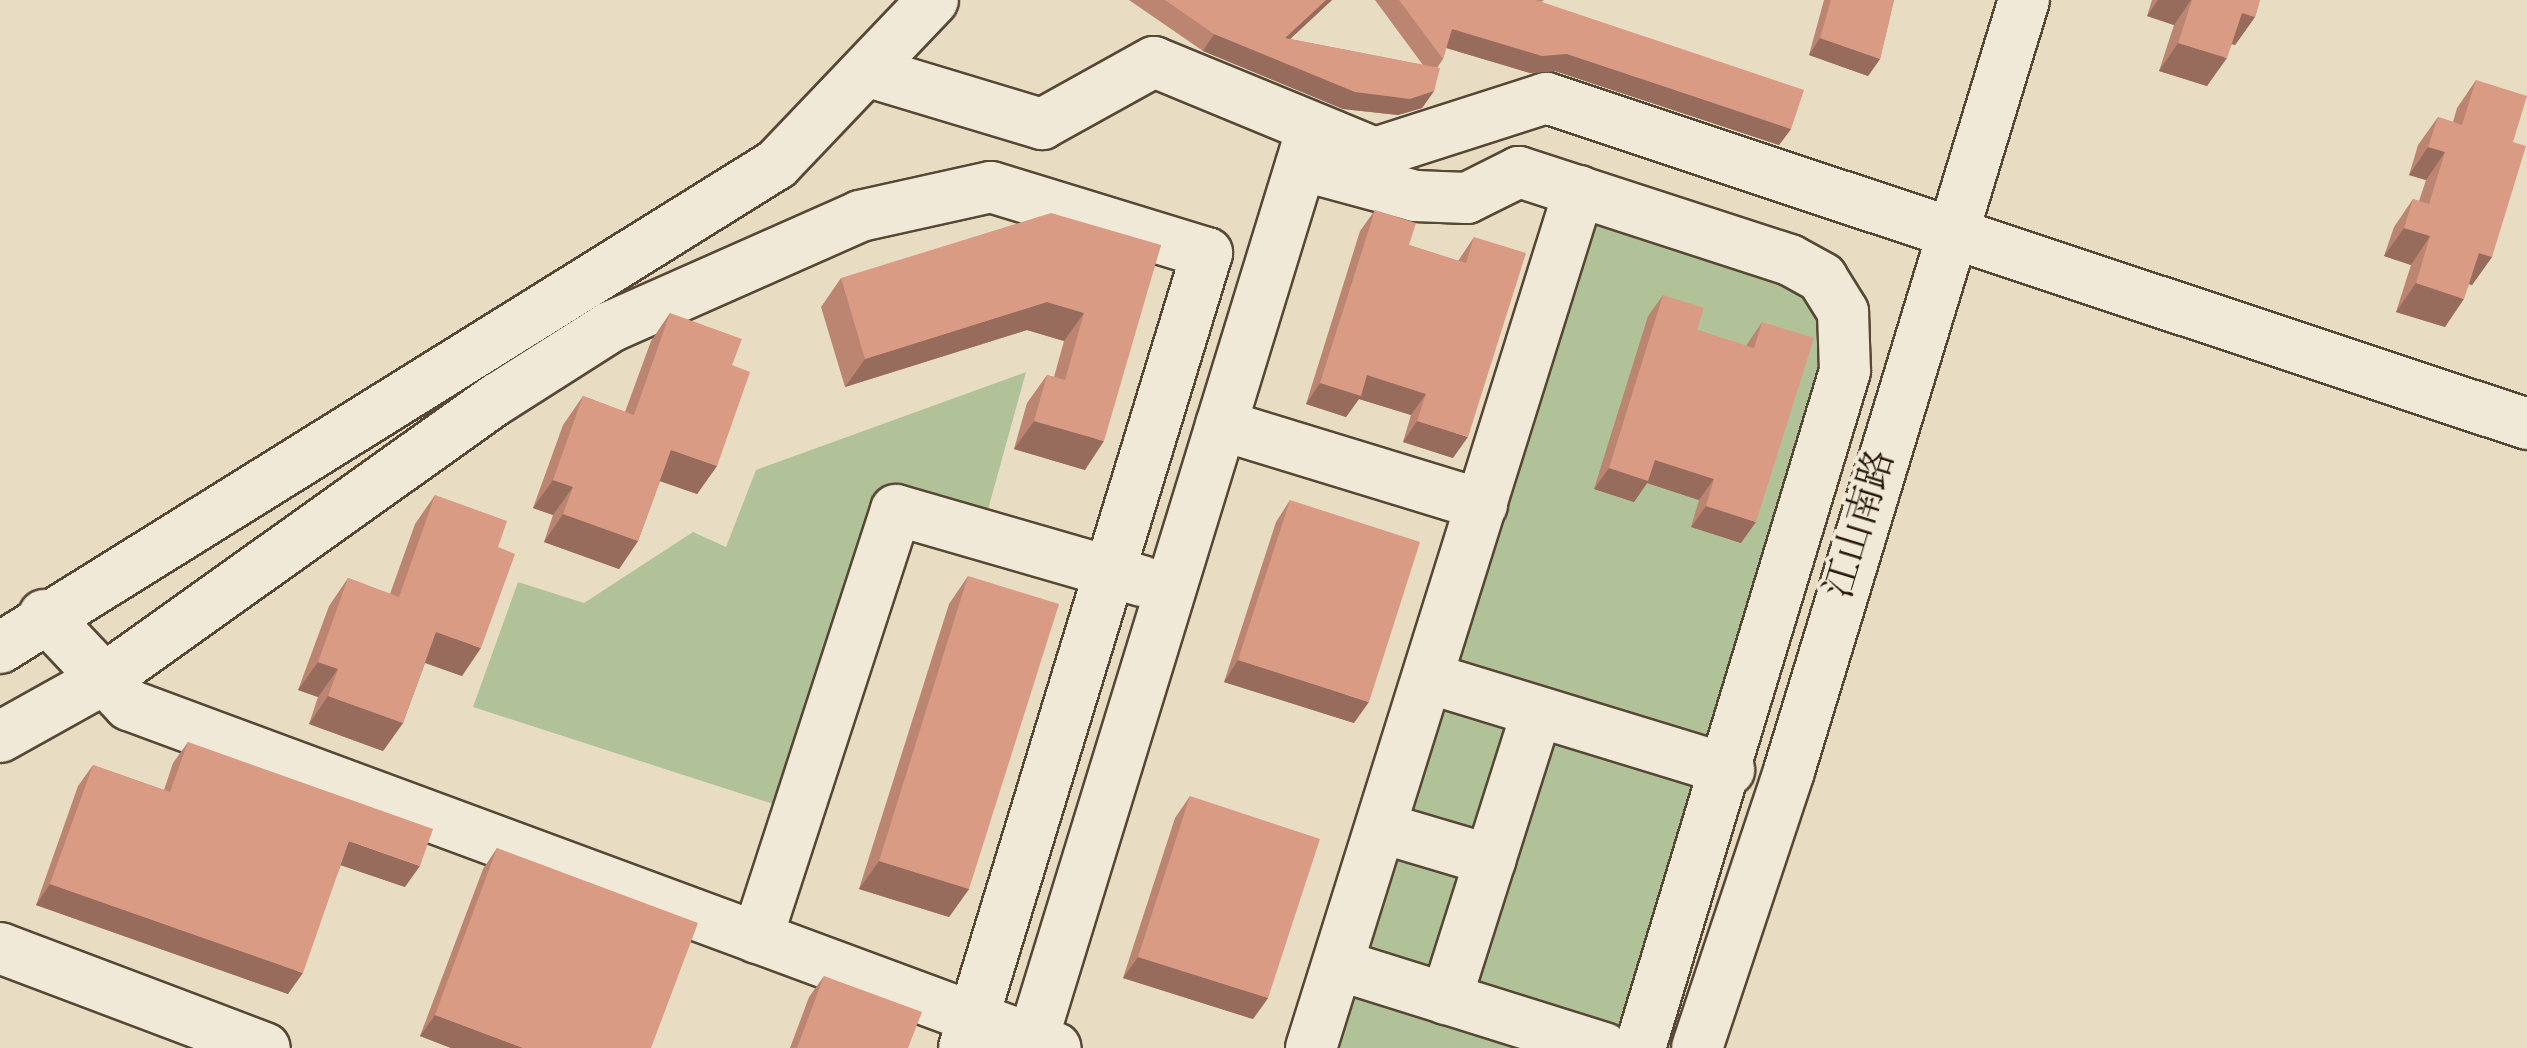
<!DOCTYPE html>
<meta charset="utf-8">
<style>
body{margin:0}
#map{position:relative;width:2527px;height:1048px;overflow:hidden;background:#e8ddc3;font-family:"Sorts Mill Goudy","Noto Serif SC",serif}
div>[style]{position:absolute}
.green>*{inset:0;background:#b1c298}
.roads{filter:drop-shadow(2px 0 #574735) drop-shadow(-2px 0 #574735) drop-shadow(0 2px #574735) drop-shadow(0 -2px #574735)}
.minor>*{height:50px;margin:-25px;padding:0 25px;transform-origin:25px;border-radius:25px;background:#f0e9d8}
.wall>*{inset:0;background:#bb8572}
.shaded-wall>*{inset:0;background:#986c5c}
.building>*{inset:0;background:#d99b84}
span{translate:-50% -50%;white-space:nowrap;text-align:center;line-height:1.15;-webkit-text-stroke:8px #f0e9d8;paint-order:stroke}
.street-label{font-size:38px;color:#271506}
</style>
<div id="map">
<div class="green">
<div style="clip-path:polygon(1579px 191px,1843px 312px,1640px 1048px,1311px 1048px)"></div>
<div style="clip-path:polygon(1026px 372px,981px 535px,897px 510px,798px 812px,473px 707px,518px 582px,584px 603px,693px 532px,726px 547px,756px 470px)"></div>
</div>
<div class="roads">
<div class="minor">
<div style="left:866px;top:71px;width:184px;rotate:16.8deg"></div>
<div style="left:1042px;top:124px;width:128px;rotate:-29deg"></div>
<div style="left:1154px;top:62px;width:239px;rotate:22.4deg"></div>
<div style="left:1375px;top:153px;width:180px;rotate:-17.8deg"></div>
<div style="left:1546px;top:98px;width:1034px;rotate:18.38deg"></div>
<div style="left:1301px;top:165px;width:118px;rotate:15.2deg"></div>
<div style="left:1415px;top:196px;width:52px;rotate:2.2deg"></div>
<div style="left:1467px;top:198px;width:58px;rotate:-26.6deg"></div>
<div style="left:1519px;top:172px;width:285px;rotate:18deg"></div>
<div style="left:1790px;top:260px;width:37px;rotate:29deg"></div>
<div style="left:1822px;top:278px;width:40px;rotate:58deg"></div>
<div style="left:1843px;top:312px;width:59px;rotate:88.1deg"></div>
<div style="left:1845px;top:371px;width:707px;rotate:106.85deg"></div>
<div style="left:1221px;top:425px;width:273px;rotate:17deg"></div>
<div style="left:44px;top:615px;width:124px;rotate:46.6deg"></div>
<div style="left:129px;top:705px;width:988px;rotate:20.31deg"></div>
<div style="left:0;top:648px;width:915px;rotate:-31.92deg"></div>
<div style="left:777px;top:164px;width:226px;rotate:-46.4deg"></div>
<div style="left:1428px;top:678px;width:315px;rotate:17deg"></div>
<div style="left:0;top:737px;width:119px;rotate:-29.1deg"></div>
<div style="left:104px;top:679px;width:483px;rotate:-35.5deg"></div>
<div style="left:497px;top:399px;width:134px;rotate:-32.5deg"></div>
<div style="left:610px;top:327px;width:274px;rotate:-23.9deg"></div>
<div style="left:860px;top:216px;width:134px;rotate:-12.5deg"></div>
<div style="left:991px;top:187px;width:226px;rotate:17deg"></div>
<div style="left:1207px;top:253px;width:831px;rotate:107deg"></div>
<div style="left:1382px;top:828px;width:113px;rotate:16.5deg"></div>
<div style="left:757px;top:938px;width:450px;rotate:-72deg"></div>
<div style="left:896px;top:510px;width:256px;rotate:16.1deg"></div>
<div style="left:0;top:948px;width:283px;rotate:20.7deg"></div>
<div style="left:1339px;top:965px;width:278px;rotate:17.4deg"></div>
<div style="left:1446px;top:999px;width:301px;rotate:-72.4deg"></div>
<div style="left:1030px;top:1048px;width:955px;rotate:-72.95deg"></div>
<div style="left:1311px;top:1048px;width:898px;rotate:-72.63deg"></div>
<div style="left:1697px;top:1048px;width:292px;rotate:-71.6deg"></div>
<div style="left:1789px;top:771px;width:806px;rotate:-73.05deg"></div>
</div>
</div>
<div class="wall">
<div style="clip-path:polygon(1129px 0,1332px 0,1290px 39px,1423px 65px,1375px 0,1544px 0,1541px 2px,1791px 129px,1779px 145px,1555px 71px,1530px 73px,1446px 48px,1443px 59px,1437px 68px,1434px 91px,1422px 108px,1398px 115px,1343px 109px,1203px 51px)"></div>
<div style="clip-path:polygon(1824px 0,1894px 0,1880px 59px,1868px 76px,1809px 55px)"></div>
<div style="clip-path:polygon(2152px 0,2260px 0,2255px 17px,2235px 45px,2232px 44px,2207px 86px,2159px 71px,2174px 25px,2147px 16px)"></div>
<div style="clip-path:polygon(2476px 80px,2513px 142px,2492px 257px,2472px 285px,2469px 284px,2445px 327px,2396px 312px,2411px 265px,2384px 256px,2394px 227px,2413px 199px,2419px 201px,2426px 180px,2409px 175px,2418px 145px,2438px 117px,2453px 122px,2457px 108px)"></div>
<div style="clip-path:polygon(1375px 210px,1409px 245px,1458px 261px,1474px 237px,1453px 458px,1403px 442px,1411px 415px,1359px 399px,1346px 417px,1306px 404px,1360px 231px)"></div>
<div style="clip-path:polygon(1161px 245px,1085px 470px,1014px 449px,1027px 403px,1047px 375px,1054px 377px,1064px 341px,1027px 330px,845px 387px,821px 307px,841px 278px)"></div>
<div style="clip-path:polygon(1663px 295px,1697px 330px,1746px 346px,1762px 322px,1741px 543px,1691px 527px,1699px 500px,1647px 483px,1634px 502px,1594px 489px,1648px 316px)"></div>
<div style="clip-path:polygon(670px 313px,732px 365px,717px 466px,697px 494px,660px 481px,638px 541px,619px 569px,544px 542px,553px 515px,533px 508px,563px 425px,583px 396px,625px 412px,651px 341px)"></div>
<div style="clip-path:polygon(435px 495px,498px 547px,462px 676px,425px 663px,403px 723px,383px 751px,309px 724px,318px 697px,298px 690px,329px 606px,348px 578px,390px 594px,415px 524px)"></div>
<div style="clip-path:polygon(1290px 500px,1354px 723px,1224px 682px,1276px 522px)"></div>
<div style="clip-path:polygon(968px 576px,969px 889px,949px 917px,859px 889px,949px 604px)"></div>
<div style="clip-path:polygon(188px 742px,405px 887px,341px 865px,288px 994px,36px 905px,78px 786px,93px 765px,164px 790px,173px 763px)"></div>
<div style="clip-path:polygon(1190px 796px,1268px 998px,1253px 1019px,1123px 978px,1175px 818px)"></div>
<div style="clip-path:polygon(497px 848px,651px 1048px,451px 1048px,420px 1036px,483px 869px)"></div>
<div style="clip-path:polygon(824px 976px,908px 1048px,790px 1048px,809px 997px)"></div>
</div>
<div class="shaded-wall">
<div style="clip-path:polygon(1326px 0,1332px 0,1273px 55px,1285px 38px)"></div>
<div style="clip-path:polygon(2158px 0,2191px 0,2174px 25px,2147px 16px)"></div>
<div style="clip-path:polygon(2242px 13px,2255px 17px,2235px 45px,2222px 41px)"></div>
<div style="clip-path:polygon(1452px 29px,1567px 54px,1791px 129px,1779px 145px,1555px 71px,1530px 73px,1440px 46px)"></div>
<div style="clip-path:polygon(1214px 34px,1434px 91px,1422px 108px,1398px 115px,1343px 109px,1203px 51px)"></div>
<div style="clip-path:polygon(1820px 38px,1880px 59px,1868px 76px,1809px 55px)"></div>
<div style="clip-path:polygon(2178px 43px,2227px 58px,2207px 86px,2159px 71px)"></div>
<div style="clip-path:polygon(2428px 147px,2445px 152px,2426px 180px,2409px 175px)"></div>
<div style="clip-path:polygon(2404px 228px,2430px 236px,2411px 265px,2384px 256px)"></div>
<div style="clip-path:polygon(2479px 253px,2492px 257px,2472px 285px,2459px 281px)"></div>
<div style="clip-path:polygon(2416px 283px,2464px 299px,2445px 327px,2396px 312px)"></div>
<div style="clip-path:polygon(1047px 302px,1084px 313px,1064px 341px,1027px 330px,845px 387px,865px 359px)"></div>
<div style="clip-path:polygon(1367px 375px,1426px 394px,1411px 415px,1359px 399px,1346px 417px,1306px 404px,1320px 383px)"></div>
<div style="clip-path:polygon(1034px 421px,1104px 441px,1085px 470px,1014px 449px)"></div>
<div style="clip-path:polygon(1417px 421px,1468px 437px,1453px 458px,1403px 442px)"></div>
<div style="clip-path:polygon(671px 450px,717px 466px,697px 494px,651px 478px)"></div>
<div style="clip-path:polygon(1655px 460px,1714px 479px,1699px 500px,1647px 483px,1634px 502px,1594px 489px,1609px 468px)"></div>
<div style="clip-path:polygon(553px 480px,573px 487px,553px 515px,533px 508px)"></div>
<div style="clip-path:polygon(1706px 506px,1756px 522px,1741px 543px,1691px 527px)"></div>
<div style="clip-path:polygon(563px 514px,638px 541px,619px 569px,544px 542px)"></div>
<div style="clip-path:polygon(436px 632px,481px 648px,462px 676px,417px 660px)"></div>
<div style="clip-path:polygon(1238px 660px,1369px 702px,1354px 723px,1224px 682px)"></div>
<div style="clip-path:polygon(318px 662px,338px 669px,318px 697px,298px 690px)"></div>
<div style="clip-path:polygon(328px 696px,403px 723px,383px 751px,309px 724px)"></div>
<div style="clip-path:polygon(349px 841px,420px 866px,405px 887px,334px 863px)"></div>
<div style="clip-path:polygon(879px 861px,969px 889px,949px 917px,859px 889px)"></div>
<div style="clip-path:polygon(50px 884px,303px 973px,288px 994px,36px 905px)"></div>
<div style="clip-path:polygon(1138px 957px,1268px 998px,1253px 1019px,1123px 978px)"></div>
<div style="clip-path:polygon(435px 1015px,523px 1048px,451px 1048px,420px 1036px)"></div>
</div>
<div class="building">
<div style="clip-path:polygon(1165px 0,1326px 0,1285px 38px,1440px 68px,1434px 91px,1410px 99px,1355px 92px,1214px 34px)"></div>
<div style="clip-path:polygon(1399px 0,1536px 0,1804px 90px,1791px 129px,1567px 54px,1542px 56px,1452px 29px,1443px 59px)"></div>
<div style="clip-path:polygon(1831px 0,1894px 0,1880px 59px,1820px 38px)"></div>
<div style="clip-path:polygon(2192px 0,2260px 0,2255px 17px,2242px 13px,2227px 58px,2178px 43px)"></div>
<div style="clip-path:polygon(2476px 80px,2527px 96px,2513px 142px,2526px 146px,2492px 257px,2479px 253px,2464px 299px,2416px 283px,2430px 236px,2404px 228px,2413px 199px,2429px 204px,2445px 152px,2428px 147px,2438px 117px,2462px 125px)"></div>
<div style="clip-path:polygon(1375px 210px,1416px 223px,1409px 245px,1466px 263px,1474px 237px,1526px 253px,1468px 437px,1417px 421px,1426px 394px,1367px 375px,1361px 396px,1320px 383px)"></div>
<div style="clip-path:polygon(1051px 213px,1161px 245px,1104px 441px,1034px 421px,1047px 375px,1065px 380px,1084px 313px,1047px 302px,865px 359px,841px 278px)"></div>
<div style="clip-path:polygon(1663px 295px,1704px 308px,1697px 330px,1754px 348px,1762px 322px,1814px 338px,1756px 522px,1706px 506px,1714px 479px,1655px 460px,1648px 481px,1609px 468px)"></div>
<div style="clip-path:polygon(670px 313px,742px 339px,732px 365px,750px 372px,717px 466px,671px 450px,638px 541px,563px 514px,573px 487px,553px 480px,583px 396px,634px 415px)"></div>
<div style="clip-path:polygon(435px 495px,507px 521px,498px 547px,515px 554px,481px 648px,436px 632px,403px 723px,328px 696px,338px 669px,318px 662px,348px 578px,399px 597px)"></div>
<div style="clip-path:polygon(1290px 500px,1420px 542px,1369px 702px,1238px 660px)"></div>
<div style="clip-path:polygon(968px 576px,1059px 604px,969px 889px,879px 861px)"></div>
<div style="clip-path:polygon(188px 742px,433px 829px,420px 866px,349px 841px,303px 973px,50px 884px,93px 765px,170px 792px)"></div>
<div style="clip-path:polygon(1190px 796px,1320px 839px,1268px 998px,1138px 957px)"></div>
<div style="clip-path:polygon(497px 848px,698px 923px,651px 1048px,523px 1048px,435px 1015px)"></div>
<div style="clip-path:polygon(824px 976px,922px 1012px,908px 1048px,797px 1048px)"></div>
</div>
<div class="street-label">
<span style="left:1863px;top:525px;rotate:-73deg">江山南路</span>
</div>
</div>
